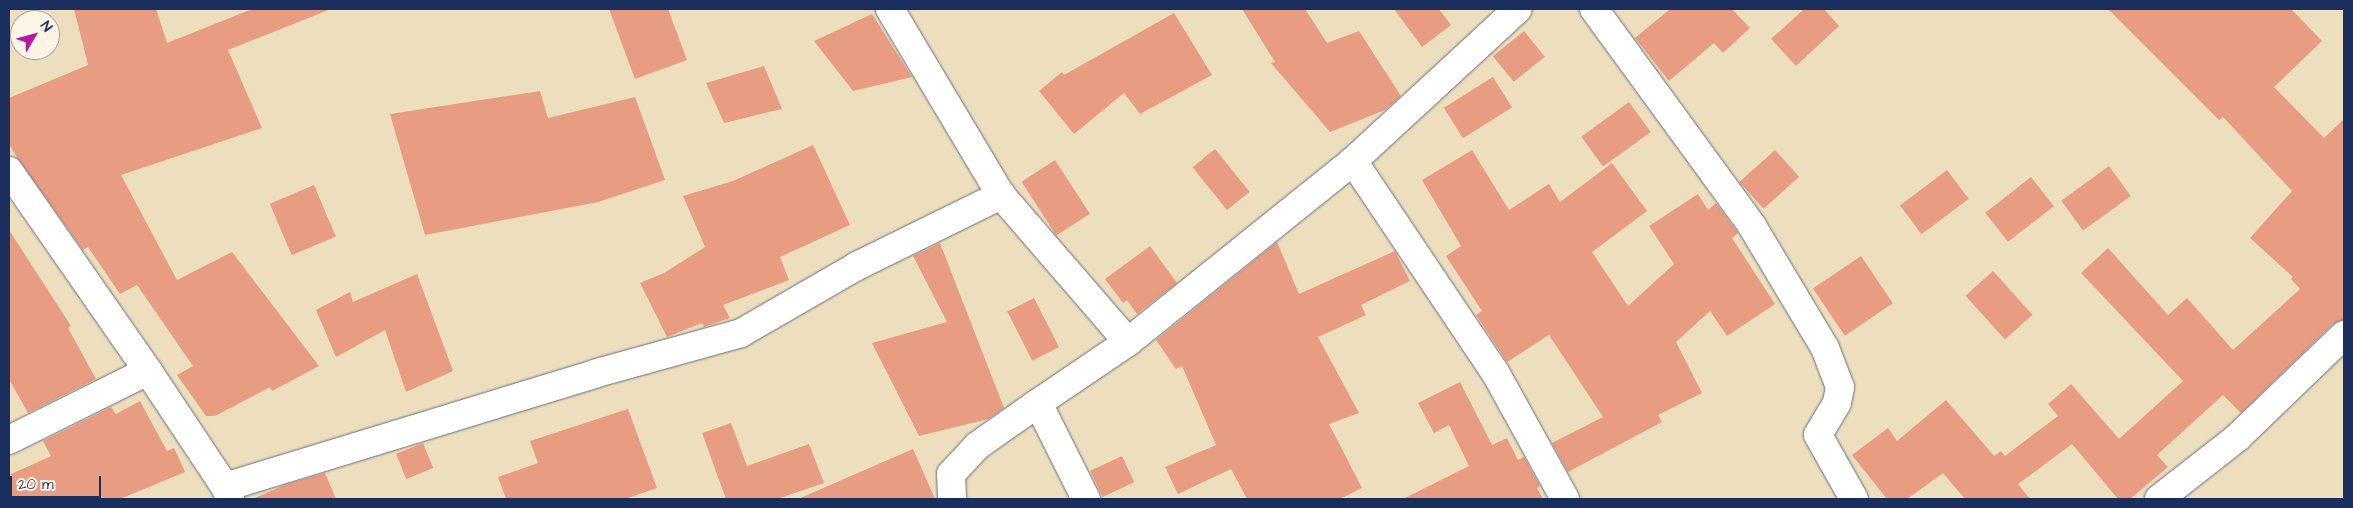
<!DOCTYPE html>
<html>
<head>
<meta charset="utf-8">
<style>
  body { margin:0 }
  #map { position:relative; width:2353px; height:508px; overflow:hidden; background:#eddfbd; font-family:"Architects Daughter",sans-serif }
  div>[style] { position:absolute }
  .building>* { inset:0; background:#e89d83; transform-origin:0 0 }
  .roads { filter:drop-shadow(0 0 1px #646d7f) drop-shadow(0 0 1px #646d7f) }
  .minor>* { height:28px; margin:-14px; padding:0 14px; transform-origin:14px; border-radius:14px; background:#fff }
  span { translate:-50% -50%; white-space:nowrap; text-align:center; line-height:1.15; -webkit-text-stroke:4.5px #fcf5e5; paint-order:stroke }
  .frame { position:absolute; inset:0; border:10px solid #1b2f5e; pointer-events:none }
  .north { position:absolute; left:10px; top:10px; width:50px; height:50px; box-sizing:border-box; background:#fcf5e5; border:1px solid #a2a6af; border-radius:50%; rotate:53deg; font-size:14px; font-weight:700; line-height:20px; text-align:center; color:#1b2f5e }
  .north::after { content:''; display:block; margin:auto; width:18px; height:22px; background:#b5179e; clip-path:polygon(50% 0,100% 100%,50% 72%,0 100%) }
  .scale { position:absolute; left:10px; top:476px; width:91px; height:22px; box-sizing:border-box; border:2px solid #1b2f5e; border-top:0; padding-left:6px; font-size:15px; line-height:18px; white-space:nowrap; color:#1b2f5e; -webkit-text-stroke:4px #fcf5e5; paint-order:stroke }
</style>
</head>
<body>
<div id="map">
  <div class="building">
    <div style="clip-path:polygon(74px 9px,156px 9px,167px 43px,252px 9px,331px 9px,228px 50px,262px 128px,121px 175px,177px 280px,232px 252px,319px 366px,272px 391px,270px 387px,215px 416px,206px 416px,177px 375px,193px 366px,137px 285px,120px 294px,88px 247px,83px 250px,18px 159px,9px 144px,9px 98px,88px 65px)"></div>
    <div style="clip-path:polygon(609px 9px,668px 9px,687px 60px,635px 79px)"></div>
    <div style="clip-path:polygon(1242px 9px,1305px 9px,1327px 43px,1359px 31px,1401px 96px,1385px 110px,1330px 132px,1271px 63px,1275px 62px)"></div>
    <div style="clip-path:polygon(1394px 9px,1439px 9px,1451px 25px,1422px 47px)"></div>
    <div style="clip-path:polygon(1670px 9px,1732px 9px,1750px 28px,1723px 53px,1714px 43px,1669px 81px,1635px 38px)"></div>
    <div style="clip-path:polygon(1804px 9px,1824px 9px,1839px 26px,1796px 66px,1771px 39px)"></div>
    <div style="clip-path:polygon(2108px 9px,2291px 9px,2322px 41px,2274px 87px,2324px 138px,2344px 119px,2344px 320px,2333px 324px,2241px 413px,2223px 395px,2157px 455px,2168px 467px,2130px 499px,2118px 499px,2072px 444px,2018px 484px,2030px 499px,1965px 499px,1943px 473px,1907px 499px,1887px 499px,1852px 455px,1888px 428px,1897px 441px,1946px 400px,1994px 456px,2001px 451px,2005px 456px,2058px 416px,2048px 404px,2071px 384px,2119px 439px,2183px 381px,2081px 273px,2108px 248px,2168px 315px,2187px 298px,2233px 350px,2300px 289px,2291px 279px,2293px 277px,2250px 238px,2292px 191px,2223px 117px,2219px 120px)"></div>
    <div style="clip-path:polygon(1174px 13px,1212px 75px,1140px 114px,1124px 93px,1074px 134px,1039px 91px,1062px 72px,1064px 75px)"></div>
    <div style="clip-path:polygon(872px 14px,912px 77px,853px 91px,814px 41px)"></div>
    <div style="left:1524px;top:31px;width:33px;height:40px;rotate:51deg"></div>
    <div style="clip-path:polygon(764px 66px,782px 109px,724px 123px,706px 83px)"></div>
    <div style="left:1493px;top:77px;width:36px;height:58px;rotate:58deg"></div>
    <div style="clip-path:polygon(540px 91px,548px 118px,635px 97px,665px 180px,598px 202px,425px 235px,390px 114px)"></div>
    <div style="left:1629px;top:102px;width:37px;height:59px;rotate:54deg"></div>
    <div style="clip-path:polygon(813px 145px,850px 225px,780px 257px,789px 280px,723px 305px,730px 318px,704px 327px,702px 323px,667px 337px,640px 283px,664px 273px,705px 247px,683px 196px,733px 181px)"></div>
    <div style="left:1215px;top:149px;width:55px;height:29px;rotate:51deg"></div>
    <div style="clip-path:polygon(1472px 150px,1509px 210px,1549px 184px,1560px 202px,1612px 163px,1647px 211px,1592px 252px,1628px 306px,1674px 264px,1649px 226px,1698px 194px,1708px 210px,1716px 203px,1738px 233px,1732px 238px,1775px 304px,1727px 336px,1710px 311px,1676px 342px,1702px 393px,1658px 415px,1662px 422px,1568px 472px,1552px 443px,1603px 417px,1549px 335px,1507px 362px,1476px 315px,1482px 311px,1446px 256px,1461px 246px,1422px 180px)"></div>
    <div style="left:1775px;top:150px;width:36px;height:48px;rotate:48deg"></div>
    <div style="left:1055px;top:160px;width:64px;height:40px;rotate:57deg"></div>
    <div style="left:2109px;top:166px;width:37px;height:59px;rotate:54deg"></div>
    <div style="left:1947px;top:170px;width:36px;height:59px;rotate:53deg"></div>
    <div style="left:2031px;top:177px;width:37px;height:58px;rotate:52deg"></div>
    <div style="left:314px;top:185px;width:56px;height:48px;rotate:67deg"></div>
    <div style="clip-path:polygon(9px 230px,71px 326px,68px 328px,96px 379px,28px 413px,9px 379px)"></div>
    <div style="clip-path:polygon(1277px 242px,1299px 294px,1395px 251px,1410px 281px,1361px 305px,1366px 315px,1318px 337px,1359px 413px,1329px 424px,1362px 488px,1340px 499px,1247px 499px,1231px 469px,1178px 494px,1165px 467px,1216px 445px,1182px 366px,1176px 369px,1156px 340px)"></div>
    <div style="clip-path:polygon(940px 243px,1004px 408px,988px 419px,919px 436px,872px 343px,947px 322px,913px 256px)"></div>
    <div style="clip-path:polygon(1150px 246px,1177px 283px,1137px 314px,1127px 300px,1123px 303px,1105px 279px)"></div>
    <div style="left:1861px;top:256px;width:57px;height:58px;rotate:56deg"></div>
    <div style="left:1993px;top:271px;width:59px;height:37px;rotate:48deg"></div>
    <div style="clip-path:polygon(417px 274px,453px 371px,406px 392px,385px 330px,336px 357px,316px 310px,350px 292px,353px 302px)"></div>
    <div style="left:1034px;top:298px;width:55px;height:30px;rotate:63deg"></div>
    <div style="clip-path:polygon(1460px 382px,1492px 445px,1507px 438px,1518px 460px,1524px 457px,1540px 486px,1537px 488px,1543px 499px,1403px 499px,1469px 466px,1449px 425px,1434px 433px,1418px 403px)"></div>
    <div style="clip-path:polygon(140px 401px,167px 451px,174px 448px,185px 472px,120px 499px,9px 499px,9px 475px,51px 456px,43px 441px,111px 407px,116px 414px)"></div>
    <div style="clip-path:polygon(628px 409px,657px 488px,625px 499px,506px 499px,498px 477px,538px 463px,530px 441px)"></div>
    <div style="clip-path:polygon(731px 423px,747px 466px,809px 444px,824px 483px,777px 499px,726px 499px,702px 433px)"></div>
    <div style="left:423px;top:443px;width:27px;height:29px;rotate:68deg"></div>
    <div style="clip-path:polygon(913px 449px,935px 499px,798px 499px)"></div>
    <div style="left:1122px;top:456px;width:29px;height:35px;rotate:65deg"></div>
    <div style="clip-path:polygon(325px 473px,336px 499px,252px 499px,287px 484px)"></div>
  </div>
  <div class="roads">
    <div class="minor">
      <div style="left:890px;top:9px;width:217px;rotate:59.2deg"></div>
      <div style="left:1001px;top:195px;width:194px;rotate:49.2deg"></div>
      <div style="left:1594px;top:9px;width:268px;rotate:53.9deg"></div>
      <div style="left:1752px;top:226px;width:142px;rotate:59.1deg"></div>
      <div style="left:1825px;top:348px;width:42px;rotate:69deg"></div>
      <div style="left:1840px;top:387px;width:16px;rotate:101deg"></div>
      <div style="left:1837px;top:403px;width:37px;rotate:121deg"></div>
      <div style="left:1818px;top:435px;width:73px;rotate:60.6deg"></div>
      <div style="left:1353px;top:161px;width:254px;rotate:56.1deg"></div>
      <div style="left:1495px;top:372px;width:145px;rotate:61.1deg"></div>
      <div style="left:9px;top:171px;width:244px;rotate:55.2deg"></div>
      <div style="left:148px;top:371px;width:139px;rotate:56.4deg"></div>
      <div style="left:225px;top:487px;width:13px;rotate:67deg"></div>
      <div style="left:9px;top:440px;width:155px;rotate:-26.4deg"></div>
      <div style="left:225px;top:487px;width:389px;rotate:-17deg"></div>
      <div style="left:597px;top:373px;width:149px;rotate:-15.5deg"></div>
      <div style="left:741px;top:333px;width:134px;rotate:-30deg"></div>
      <div style="left:857px;top:266px;width:161px;rotate:-26.2deg"></div>
      <div style="left:952px;top:499px;width:25px;rotate:-92deg"></div>
      <div style="left:951px;top:474px;width:38px;rotate:-47deg"></div>
      <div style="left:977px;top:446px;width:75px;rotate:-35.2deg"></div>
      <div style="left:1086px;top:499px;width:107px;rotate:-116.6deg"></div>
      <div style="left:1038px;top:403px;width:109px;rotate:-34.1deg"></div>
      <div style="left:1128px;top:342px;width:289px;rotate:-38.8deg"></div>
      <div style="left:1353px;top:161px;width:224px;rotate:-42.7deg"></div>
      <div style="left:2159px;top:499px;width:100px;rotate:-38.1deg"></div>
      <div style="left:2238px;top:437px;width:147px;rotate:-43.9deg"></div>
    </div>
  </div>
  <div class="frame"></div>
  <div class="north">N</div>
  <div class="scale">20 m</div>
</div>
</body>
</html>
